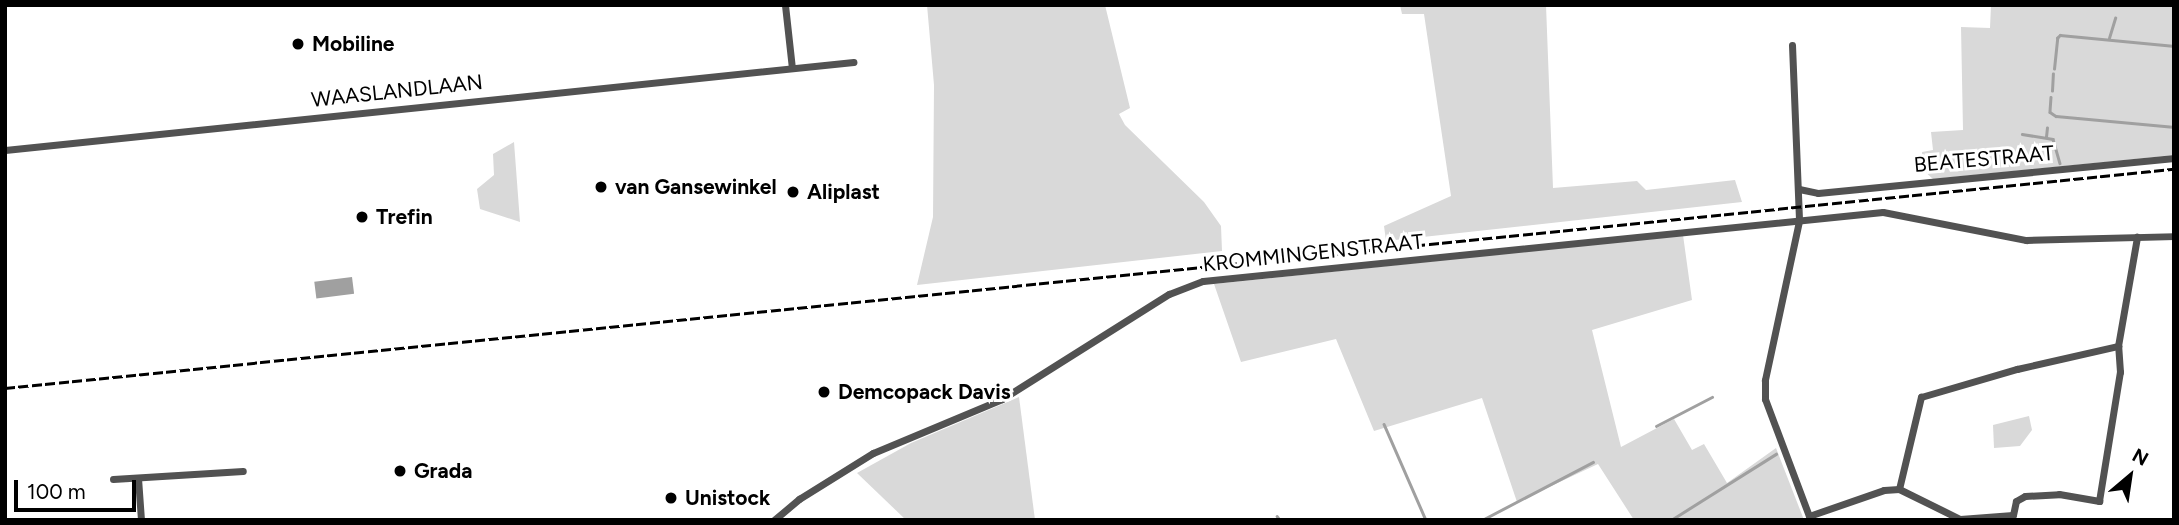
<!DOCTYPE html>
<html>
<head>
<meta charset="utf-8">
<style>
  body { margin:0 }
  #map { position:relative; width:2179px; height:525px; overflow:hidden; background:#fff; font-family:Figtree,sans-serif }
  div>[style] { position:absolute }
  .green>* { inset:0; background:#d9d9d9 }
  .water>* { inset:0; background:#a0a0a0; transform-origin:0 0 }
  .stream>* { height:2.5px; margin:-1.25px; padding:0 1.25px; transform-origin:1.25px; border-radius:1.25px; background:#a0a0a0 }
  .street>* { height:7px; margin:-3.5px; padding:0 3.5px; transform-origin:3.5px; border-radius:3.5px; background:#525252 }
  .rail>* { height:2.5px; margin-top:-1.25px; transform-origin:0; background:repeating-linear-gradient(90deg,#000 0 10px,transparent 0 13.5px) }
  .dots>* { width:19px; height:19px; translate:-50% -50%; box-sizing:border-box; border:4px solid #fff; border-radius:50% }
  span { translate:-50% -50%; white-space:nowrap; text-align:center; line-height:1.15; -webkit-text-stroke:6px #fff; paint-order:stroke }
  .poi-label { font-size:21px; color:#000; font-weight:700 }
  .left { translate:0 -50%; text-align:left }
  .street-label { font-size:21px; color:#000 }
  .frame { position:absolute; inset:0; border:7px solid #000; pointer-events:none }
  .north { position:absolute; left:2095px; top:441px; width:70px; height:70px; -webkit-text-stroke:5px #fff; paint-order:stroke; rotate:29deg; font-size:19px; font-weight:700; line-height:28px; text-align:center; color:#000 }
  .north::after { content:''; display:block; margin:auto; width:24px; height:32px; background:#000; clip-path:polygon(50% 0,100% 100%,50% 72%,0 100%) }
  .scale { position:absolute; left:14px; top:480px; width:122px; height:32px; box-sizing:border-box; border:4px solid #000; border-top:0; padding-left:9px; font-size:21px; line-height:24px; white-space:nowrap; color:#000; -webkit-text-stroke:5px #fff; paint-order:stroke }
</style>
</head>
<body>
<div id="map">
  <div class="green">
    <div style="clip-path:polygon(927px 5px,1105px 5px,1130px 108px,1119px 114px,1125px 125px,1204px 202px,1221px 226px,1222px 251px,917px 285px,933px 217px,934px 85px)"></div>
    <div style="clip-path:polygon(1400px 5px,1546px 5px,1553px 188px,1637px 181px,1646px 190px,1735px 180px,1742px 202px,1386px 241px,1384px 226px,1451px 196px,1424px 14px,1402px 14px)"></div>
    <div style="clip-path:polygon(1991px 5px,2174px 5px,2174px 155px,1933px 179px,1923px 170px,1922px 152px,1933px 150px,1931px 132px,1963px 130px,1961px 27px,1990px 28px)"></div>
    <div style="clip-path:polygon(514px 142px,520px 222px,480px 209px,477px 189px,494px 175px,493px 154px)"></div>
    <div style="clip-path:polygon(1683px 235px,1692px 300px,1592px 330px,1621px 447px,1674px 419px,1692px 450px,1704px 444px,1727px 483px,1776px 448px,1804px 520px,1634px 520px,1598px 464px,1517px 502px,1482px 398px,1374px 431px,1336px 339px,1241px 362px,1214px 284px)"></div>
    <div style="clip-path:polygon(1019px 397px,1035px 520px,906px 520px,857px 473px,911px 443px)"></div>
    <div style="clip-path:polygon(2029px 416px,2032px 430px,2020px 446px,1994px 448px,1993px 425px)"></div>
  </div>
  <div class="water">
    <div style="left:352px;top:277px;width:17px;height:38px;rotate:83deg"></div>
  </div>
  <div class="stream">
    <div style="left:2109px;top:38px;width:21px;rotate:-73deg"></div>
    <div style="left:2054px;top:69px;width:31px;rotate:-84deg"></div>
    <div style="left:2057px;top:38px;width:4px;rotate:-45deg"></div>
    <div style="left:2060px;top:35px;width:115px;rotate:5.5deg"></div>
    <div style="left:2052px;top:91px;width:17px;rotate:-87deg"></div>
    <div style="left:2051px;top:97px;width:15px;rotate:94deg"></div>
    <div style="left:2050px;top:112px;width:7px;rotate:34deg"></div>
    <div style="left:2056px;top:116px;width:119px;rotate:5.3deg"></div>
    <div style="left:2022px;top:134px;width:31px;rotate:9deg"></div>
    <div style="left:2053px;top:139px;width:25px;rotate:74deg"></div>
    <div style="left:2046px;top:137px;width:9px;rotate:-84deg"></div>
    <div style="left:1384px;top:424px;width:105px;rotate:66.4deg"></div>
    <div style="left:1656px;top:426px;width:63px;rotate:-27.4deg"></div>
    <div style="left:1277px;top:516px;width:5px;rotate:53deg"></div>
    <div style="left:1482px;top:520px;width:125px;rotate:-27.6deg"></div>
    <div style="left:1671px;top:520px;width:124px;rotate:-32.2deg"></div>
  </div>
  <div class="street">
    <div style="left:785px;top:5px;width:63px;rotate:83.7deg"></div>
    <div style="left:1792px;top:45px;width:176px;rotate:87.7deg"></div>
    <div style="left:1799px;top:221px;width:163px;rotate:102.1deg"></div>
    <div style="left:1765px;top:380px;width:19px;rotate:90deg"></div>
    <div style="left:1765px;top:399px;width:128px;rotate:69.4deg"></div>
    <div style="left:5px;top:150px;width:853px;rotate:-5.92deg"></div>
    <div style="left:1799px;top:189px;width:19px;rotate:12deg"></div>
    <div style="left:1818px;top:193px;width:358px;rotate:-5.6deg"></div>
    <div style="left:138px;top:478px;width:42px;rotate:85.9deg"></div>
    <div style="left:113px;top:479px;width:130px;rotate:-3.5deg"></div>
    <div style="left:1899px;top:489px;width:95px;rotate:-76.6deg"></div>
    <div style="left:1921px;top:397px;width:100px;rotate:-16.3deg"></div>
    <div style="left:2017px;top:369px;width:104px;rotate:-12.8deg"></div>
    <div style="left:1809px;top:516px;width:79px;rotate:-19.1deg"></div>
    <div style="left:1884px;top:490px;width:15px;rotate:-4deg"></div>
    <div style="left:1899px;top:489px;width:68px;rotate:26.2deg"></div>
    <div style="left:1960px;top:519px;width:53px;rotate:-4.3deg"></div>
    <div style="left:2013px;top:515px;width:14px;rotate:-78deg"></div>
    <div style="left:2016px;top:501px;width:10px;rotate:-29deg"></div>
    <div style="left:2025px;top:496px;width:34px;rotate:-3deg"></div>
    <div style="left:2059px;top:494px;width:41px;rotate:9.9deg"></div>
    <div style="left:2099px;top:501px;width:131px;rotate:-80.8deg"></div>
    <div style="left:2120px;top:372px;width:26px;rotate:-94deg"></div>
    <div style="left:2118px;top:346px;width:111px;rotate:-80.1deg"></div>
    <div style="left:774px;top:520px;width:33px;rotate:-40deg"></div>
    <div style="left:799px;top:499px;width:87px;rotate:-31.9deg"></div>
    <div style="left:873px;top:453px;width:140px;rotate:-22.7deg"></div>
    <div style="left:1002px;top:399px;width:197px;rotate:-32.2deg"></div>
    <div style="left:1169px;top:294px;width:36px;rotate:-21deg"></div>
    <div style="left:1203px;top:281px;width:683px;rotate:-5.79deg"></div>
    <div style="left:1883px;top:212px;width:146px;rotate:11.1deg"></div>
    <div style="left:2026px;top:240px;width:148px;rotate:-1.5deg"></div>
  </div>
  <div class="rail">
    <div style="left:5px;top:388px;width:2180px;rotate:-5.77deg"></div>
  </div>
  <div class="dots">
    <div style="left:298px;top:44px;background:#000"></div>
    <div style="left:601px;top:187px;background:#000"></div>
    <div style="left:793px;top:192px;background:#000"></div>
    <div style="left:362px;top:217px;background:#000"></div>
    <div style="left:824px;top:392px;background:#000"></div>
    <div style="left:400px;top:471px;background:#000"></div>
    <div style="left:671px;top:498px;background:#000"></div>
  </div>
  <div class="poi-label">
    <span class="left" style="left:312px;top:44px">Mobiline</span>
    <span class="left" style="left:615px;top:187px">van Gansewinkel</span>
    <span class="left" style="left:807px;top:192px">Aliplast</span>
    <span class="left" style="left:376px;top:217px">Trefin</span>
    <span class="left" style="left:838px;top:392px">Demcopack Davis</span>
    <span class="left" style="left:414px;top:471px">Grada</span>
    <span class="left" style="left:685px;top:498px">Unistock</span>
  </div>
  <div class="street-label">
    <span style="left:397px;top:91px;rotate:-6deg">WAASLANDLAAN</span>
    <span style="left:1984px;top:159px;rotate:-5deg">BEATESTRAAT</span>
    <span style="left:1313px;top:253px;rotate:-6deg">KROMMINGENSTRAAT</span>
  </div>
  <div class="frame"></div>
  <div class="north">N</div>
  <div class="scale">100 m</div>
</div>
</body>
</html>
